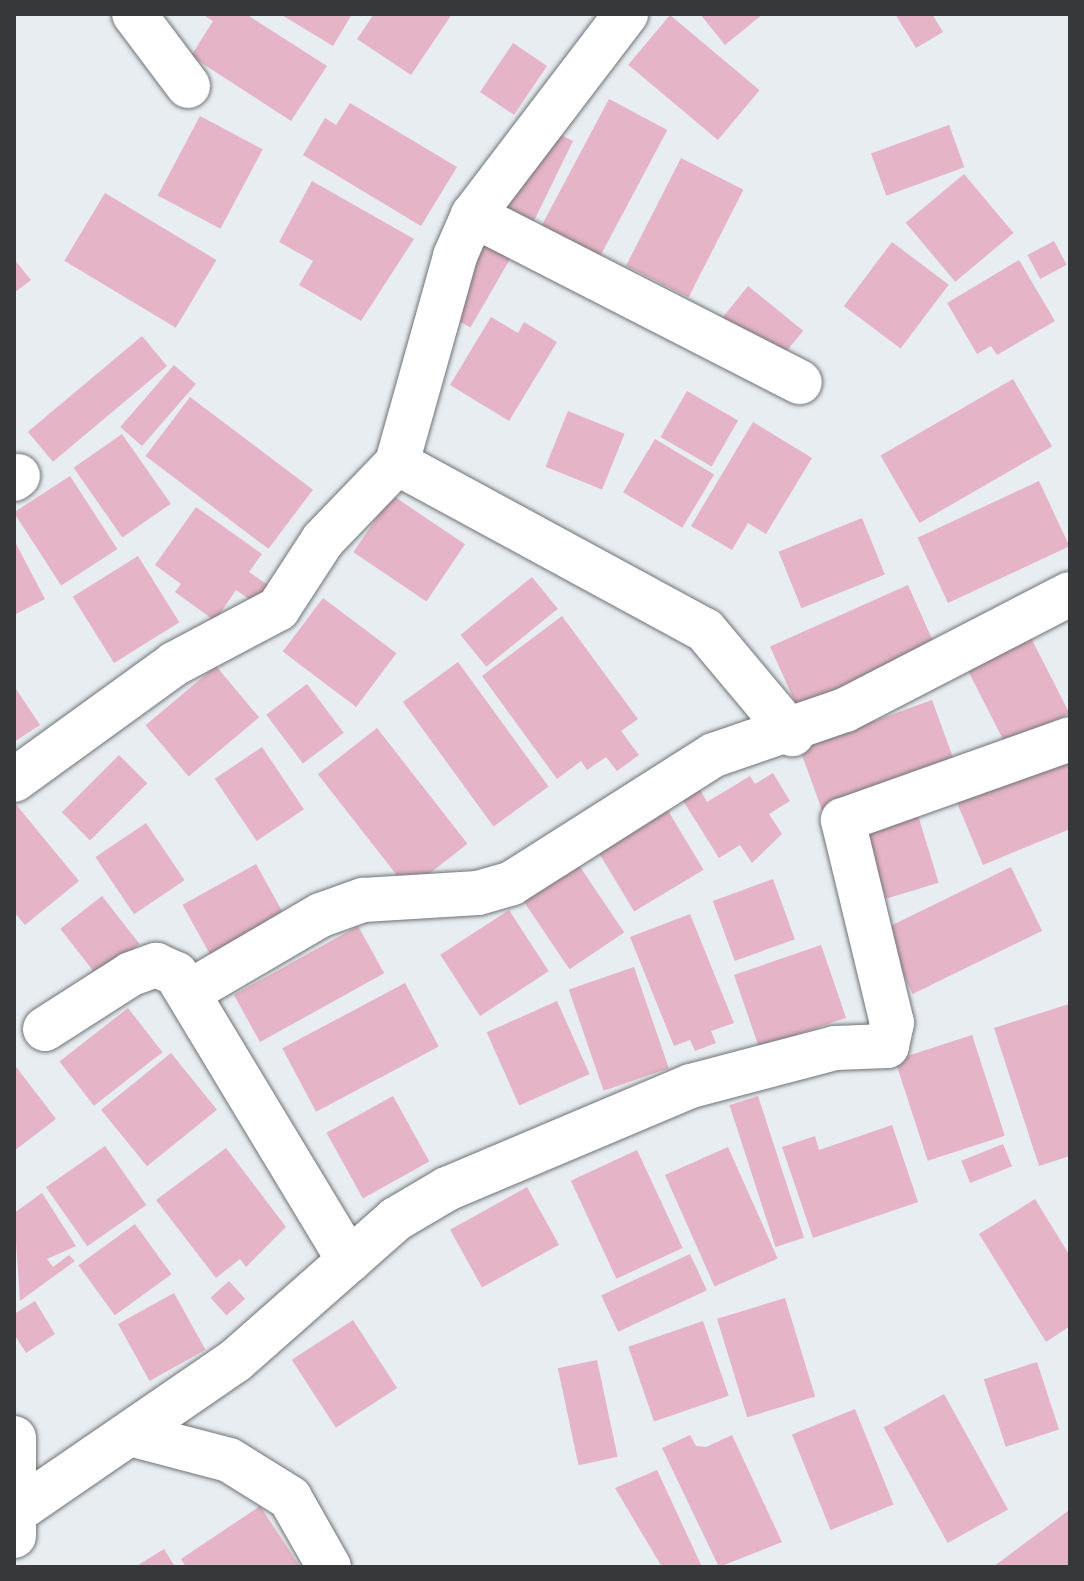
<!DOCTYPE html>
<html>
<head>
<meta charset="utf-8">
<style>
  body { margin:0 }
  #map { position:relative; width:1084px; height:1581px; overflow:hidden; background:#e8edf1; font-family:Inter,sans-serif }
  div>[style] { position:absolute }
  .building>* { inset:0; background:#e5b4c6; transform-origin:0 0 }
  .roads { filter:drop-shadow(0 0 2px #6e7276) drop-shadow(0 0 2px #6e7276) }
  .minor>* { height:44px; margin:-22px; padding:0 22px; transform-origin:22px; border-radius:22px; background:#fff }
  span { translate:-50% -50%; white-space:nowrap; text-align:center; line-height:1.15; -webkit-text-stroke:8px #e8edf1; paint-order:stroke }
  .frame { position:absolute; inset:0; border:16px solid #36383a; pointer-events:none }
</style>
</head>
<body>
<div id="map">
  <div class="building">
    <div style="clip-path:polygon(202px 14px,246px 14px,327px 66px,291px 121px,191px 56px,213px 21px)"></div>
    <div style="clip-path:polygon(280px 14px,352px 14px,333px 46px)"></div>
    <div style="clip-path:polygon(374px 14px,452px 14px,411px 75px,357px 39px)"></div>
    <div style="clip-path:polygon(700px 14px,763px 14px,725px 45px)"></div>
    <div style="clip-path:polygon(895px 14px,932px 14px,943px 32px,916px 48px)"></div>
    <div style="left:670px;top:15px;width:117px;height:65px;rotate:40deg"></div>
    <div style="left:513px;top:43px;width:41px;height:59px;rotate:34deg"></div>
    <div style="left:609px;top:99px;width:66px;height:153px;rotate:28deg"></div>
    <div style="clip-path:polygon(350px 103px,457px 167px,421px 226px,303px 155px,325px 118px,336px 125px)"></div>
    <div style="left:200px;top:116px;width:71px;height:90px;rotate:28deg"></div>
    <div style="left:949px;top:125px;width:45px;height:83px;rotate:70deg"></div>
    <div style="clip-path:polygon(551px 130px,573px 141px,531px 227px,503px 213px)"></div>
    <div style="left:681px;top:158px;width:70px;height:121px;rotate:27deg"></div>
    <div style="left:964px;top:174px;width:77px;height:76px;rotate:50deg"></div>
    <div style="clip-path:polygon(312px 181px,414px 239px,361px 321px,299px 285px,313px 261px,279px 242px)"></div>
    <div style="left:105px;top:193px;width:130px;height:79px;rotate:31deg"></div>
    <div style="left:484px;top:236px;width:34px;height:86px;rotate:30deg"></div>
    <div style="left:1054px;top:241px;width:27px;height:30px;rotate:62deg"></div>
    <div style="left:892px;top:242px;width:71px;height:80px;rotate:37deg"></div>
    <div style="clip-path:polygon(14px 259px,31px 280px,14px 293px)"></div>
    <div style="clip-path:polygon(1019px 260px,1055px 321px,997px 355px,991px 346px,977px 354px,947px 303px)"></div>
    <div style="left:748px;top:286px;width:71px;height:42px;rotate:39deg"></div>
    <div style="clip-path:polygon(491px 317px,518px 333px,524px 322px,557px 342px,509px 421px,450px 385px)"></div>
    <div style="left:142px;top:336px;width:39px;height:149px;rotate:50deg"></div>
    <div style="left:174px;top:365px;width:29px;height:82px;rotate:41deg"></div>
    <div style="left:1013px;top:379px;width:78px;height:153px;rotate:60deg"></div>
    <div style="left:687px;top:391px;width:59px;height:53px;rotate:30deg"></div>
    <div style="left:190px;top:397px;width:154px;height:74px;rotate:37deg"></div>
    <div style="left:568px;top:411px;width:61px;height:60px;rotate:22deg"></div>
    <div style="clip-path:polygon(753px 422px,812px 458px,766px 534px,748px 523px,732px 550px,691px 526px)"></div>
    <div style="left:122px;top:434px;width:85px;height:59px;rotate:55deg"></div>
    <div style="left:655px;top:439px;width:69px;height:62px;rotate:31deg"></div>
    <div style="left:70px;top:476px;width:87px;height:67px;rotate:57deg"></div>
    <div style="left:1039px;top:481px;width:72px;height:134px;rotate:65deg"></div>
    <div style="left:392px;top:495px;width:88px;height:69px;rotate:34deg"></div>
    <div style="clip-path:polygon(196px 507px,262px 554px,249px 572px,268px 585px,255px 603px,236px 590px,215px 621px,175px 592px,181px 584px,155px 565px)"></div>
    <div style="left:862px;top:518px;width:61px;height:90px;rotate:68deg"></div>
    <div style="clip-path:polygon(14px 540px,45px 599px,14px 615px)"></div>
    <div style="left:138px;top:556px;width:78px;height:77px;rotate:58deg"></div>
    <div style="left:532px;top:577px;width:41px;height:92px;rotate:51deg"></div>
    <div style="left:908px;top:585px;width:73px;height:151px;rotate:66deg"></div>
    <div style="left:323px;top:598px;width:92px;height:67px;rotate:37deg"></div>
    <div style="clip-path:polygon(562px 616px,638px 719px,621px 731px,639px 755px,617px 771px,606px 757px,587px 770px,581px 761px,557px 779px,482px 676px)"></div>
    <div style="left:1029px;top:634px;width:89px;height:71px;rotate:63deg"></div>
    <div style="left:458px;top:662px;width:154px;height:68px;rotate:54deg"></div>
    <div style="left:216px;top:666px;width:67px;height:92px;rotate:50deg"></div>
    <div style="left:307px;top:684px;width:61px;height:51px;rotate:53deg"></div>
    <div style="clip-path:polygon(14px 686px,40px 725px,14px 742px)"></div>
    <div style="left:932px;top:700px;width:72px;height:141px;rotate:70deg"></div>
    <div style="left:377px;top:728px;width:147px;height:75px;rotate:52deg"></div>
    <div style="left:262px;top:747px;width:75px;height:57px;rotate:56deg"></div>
    <div style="clip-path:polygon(1070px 751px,1070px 829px,983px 865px,955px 798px)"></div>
    <div style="left:119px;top:755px;width:40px;height:81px;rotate:45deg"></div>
    <div style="clip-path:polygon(773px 773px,790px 801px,769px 814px,782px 834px,752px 863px,740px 845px,719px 858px,675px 788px,693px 777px,707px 802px,750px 776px,755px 784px)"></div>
    <div style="clip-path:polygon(14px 802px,79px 881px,25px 925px,14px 912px)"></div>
    <div style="left:667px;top:809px;width:71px;height:81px;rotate:59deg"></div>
    <div style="left:917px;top:812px;width:74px;height:55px;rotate:73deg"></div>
    <div style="left:146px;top:823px;width:69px;height:61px;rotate:56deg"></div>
    <div style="left:570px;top:852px;width:97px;height:66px;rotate:56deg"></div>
    <div style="left:256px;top:864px;width:60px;height:84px;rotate:61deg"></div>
    <div style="left:1011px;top:867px;width:71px;height:144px;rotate:64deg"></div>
    <div style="left:773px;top:879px;width:64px;height:64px;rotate:70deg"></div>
    <div style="left:102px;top:896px;width:61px;height:53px;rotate:52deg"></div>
    <div style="left:509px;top:910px;width:73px;height:82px;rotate:57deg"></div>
    <div style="clip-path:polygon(690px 914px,734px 1023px,711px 1031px,716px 1043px,695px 1051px,690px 1040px,674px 1046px,630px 937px)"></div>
    <div style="left:358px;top:926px;width:54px;height:142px;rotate:61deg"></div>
    <div style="left:821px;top:945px;width:77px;height:92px;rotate:71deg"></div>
    <div style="left:634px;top:967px;width:107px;height:69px;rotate:71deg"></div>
    <div style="left:405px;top:983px;width:72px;height:139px;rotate:62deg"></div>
    <div style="left:557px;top:1001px;width:80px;height:77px;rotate:66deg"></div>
    <div style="clip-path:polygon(1069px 1004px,1070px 1156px,1039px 1166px,994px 1028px)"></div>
    <div style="left:128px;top:1008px;width:56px;height:87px;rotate:52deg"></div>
    <div style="left:972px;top:1035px;width:106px;height:81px;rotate:72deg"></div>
    <div style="left:171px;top:1053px;width:73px;height:90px;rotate:51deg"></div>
    <div style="clip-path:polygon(14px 1064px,56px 1119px,14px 1151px)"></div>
    <div style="left:393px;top:1096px;width:75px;height:76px;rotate:61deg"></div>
    <div style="left:758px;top:1096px;width:149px;height:30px;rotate:72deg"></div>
    <div style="clip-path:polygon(892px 1125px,918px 1202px,813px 1238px,782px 1147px,815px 1136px,819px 1150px)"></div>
    <div style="left:1003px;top:1144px;width:24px;height:45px;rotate:68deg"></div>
    <div style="left:105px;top:1146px;width:72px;height:72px;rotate:55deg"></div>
    <div style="left:728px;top:1147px;width:122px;height:69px;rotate:66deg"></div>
    <div style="clip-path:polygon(226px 1148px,286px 1227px,246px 1267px,240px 1259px,216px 1278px,156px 1200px)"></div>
    <div style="left:637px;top:1150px;width:108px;height:73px;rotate:65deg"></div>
    <div style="left:527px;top:1187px;width:66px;height:88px;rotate:61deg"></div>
    <div style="clip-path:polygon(42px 1193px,76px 1246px,47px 1259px,53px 1267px,69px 1255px,75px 1261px,20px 1301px,14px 1213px)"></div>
    <div style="clip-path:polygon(1035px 1199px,1070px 1256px,1070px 1326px,1046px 1342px,979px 1234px)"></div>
    <div style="left:135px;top:1224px;width:62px;height:70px;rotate:54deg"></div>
    <div style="left:690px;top:1254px;width:40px;height:98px;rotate:65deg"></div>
    <div style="left:229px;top:1281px;width:24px;height:25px;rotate:48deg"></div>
    <div style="left:174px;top:1293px;width:65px;height:64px;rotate:61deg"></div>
    <div style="left:785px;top:1298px;width:103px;height:71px;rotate:73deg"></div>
    <div style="clip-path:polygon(35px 1301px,55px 1334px,26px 1353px,14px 1334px,14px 1314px)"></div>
    <div style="left:353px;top:1320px;width:81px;height:73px;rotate:57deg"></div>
    <div style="left:703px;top:1321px;width:79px;height:79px;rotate:71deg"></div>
    <div style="left:597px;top:1360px;width:99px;height:40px;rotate:78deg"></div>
    <div style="left:1037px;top:1362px;width:71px;height:56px;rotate:72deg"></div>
    <div style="left:944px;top:1394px;width:132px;height:69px;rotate:61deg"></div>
    <div style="left:855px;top:1409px;width:103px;height:68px;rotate:68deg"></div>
    <div style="clip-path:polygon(690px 1435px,696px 1446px,706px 1447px,732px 1435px,782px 1542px,719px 1567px,662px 1448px)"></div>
    <div style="clip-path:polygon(657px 1470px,702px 1567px,662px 1567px,615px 1488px)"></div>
    <div style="clip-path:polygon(260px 1506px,299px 1565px,186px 1567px,181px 1559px)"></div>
    <div style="clip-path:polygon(1068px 1511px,1070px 1567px,993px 1567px)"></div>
    <div style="clip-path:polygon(164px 1549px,175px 1567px,135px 1567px)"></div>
  </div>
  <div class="roads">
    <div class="minor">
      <div style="left:134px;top:14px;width:90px;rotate:53.1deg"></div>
      <div style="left:473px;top:215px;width:367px;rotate:27.1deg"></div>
      <div style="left:397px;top:463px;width:350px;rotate:28.5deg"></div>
      <div style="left:705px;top:630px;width:136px;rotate:50.1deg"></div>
      <div style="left:14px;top:479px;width:5px;rotate:-37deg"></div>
      <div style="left:14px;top:780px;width:198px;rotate:-35.9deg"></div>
      <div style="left:174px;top:664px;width:118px;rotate:-27.9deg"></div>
      <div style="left:278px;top:609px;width:82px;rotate:-56.9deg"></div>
      <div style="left:323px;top:540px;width:107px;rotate:-46.1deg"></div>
      <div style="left:397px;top:463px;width:215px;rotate:-74.3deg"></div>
      <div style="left:455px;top:256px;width:45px;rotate:-66.3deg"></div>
      <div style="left:473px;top:215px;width:253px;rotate:-52.7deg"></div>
      <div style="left:189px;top:992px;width:153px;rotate:-30.3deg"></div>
      <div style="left:321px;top:915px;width:45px;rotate:-19.7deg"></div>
      <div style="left:363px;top:900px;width:115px;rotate:-3.5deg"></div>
      <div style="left:478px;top:893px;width:35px;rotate:-16deg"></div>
      <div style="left:512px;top:883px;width:239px;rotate:-32.4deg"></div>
      <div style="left:714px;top:755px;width:139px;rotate:-19deg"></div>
      <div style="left:845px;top:710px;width:253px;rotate:-27.3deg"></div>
      <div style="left:45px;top:1029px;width:102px;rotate:-32.6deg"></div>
      <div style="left:131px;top:974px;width:27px;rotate:-20deg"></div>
      <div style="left:156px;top:965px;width:22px;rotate:24deg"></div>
      <div style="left:176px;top:974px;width:335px;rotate:58.9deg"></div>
      <div style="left:130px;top:1434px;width:102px;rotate:14.7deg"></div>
      <div style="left:229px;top:1460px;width:72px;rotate:31.9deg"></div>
      <div style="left:290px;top:1498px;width:79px;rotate:60.5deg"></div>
      <div style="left:14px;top:1438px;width:98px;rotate:90deg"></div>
      <div style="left:15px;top:1512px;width:267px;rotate:-34.5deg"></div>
      <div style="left:235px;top:1361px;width:215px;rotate:-41.4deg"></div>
      <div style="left:396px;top:1219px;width:59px;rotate:-30.5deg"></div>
      <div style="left:447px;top:1189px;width:265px;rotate:-22.9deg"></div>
      <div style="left:691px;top:1086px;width:149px;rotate:-14.8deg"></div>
      <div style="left:835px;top:1048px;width:52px;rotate:-2.2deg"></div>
      <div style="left:887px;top:1046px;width:24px;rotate:-78deg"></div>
      <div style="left:892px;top:1023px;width:209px;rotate:-103.6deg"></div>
      <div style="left:843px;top:820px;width:241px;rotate:-19.6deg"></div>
    </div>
  </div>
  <div class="frame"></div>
</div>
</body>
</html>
